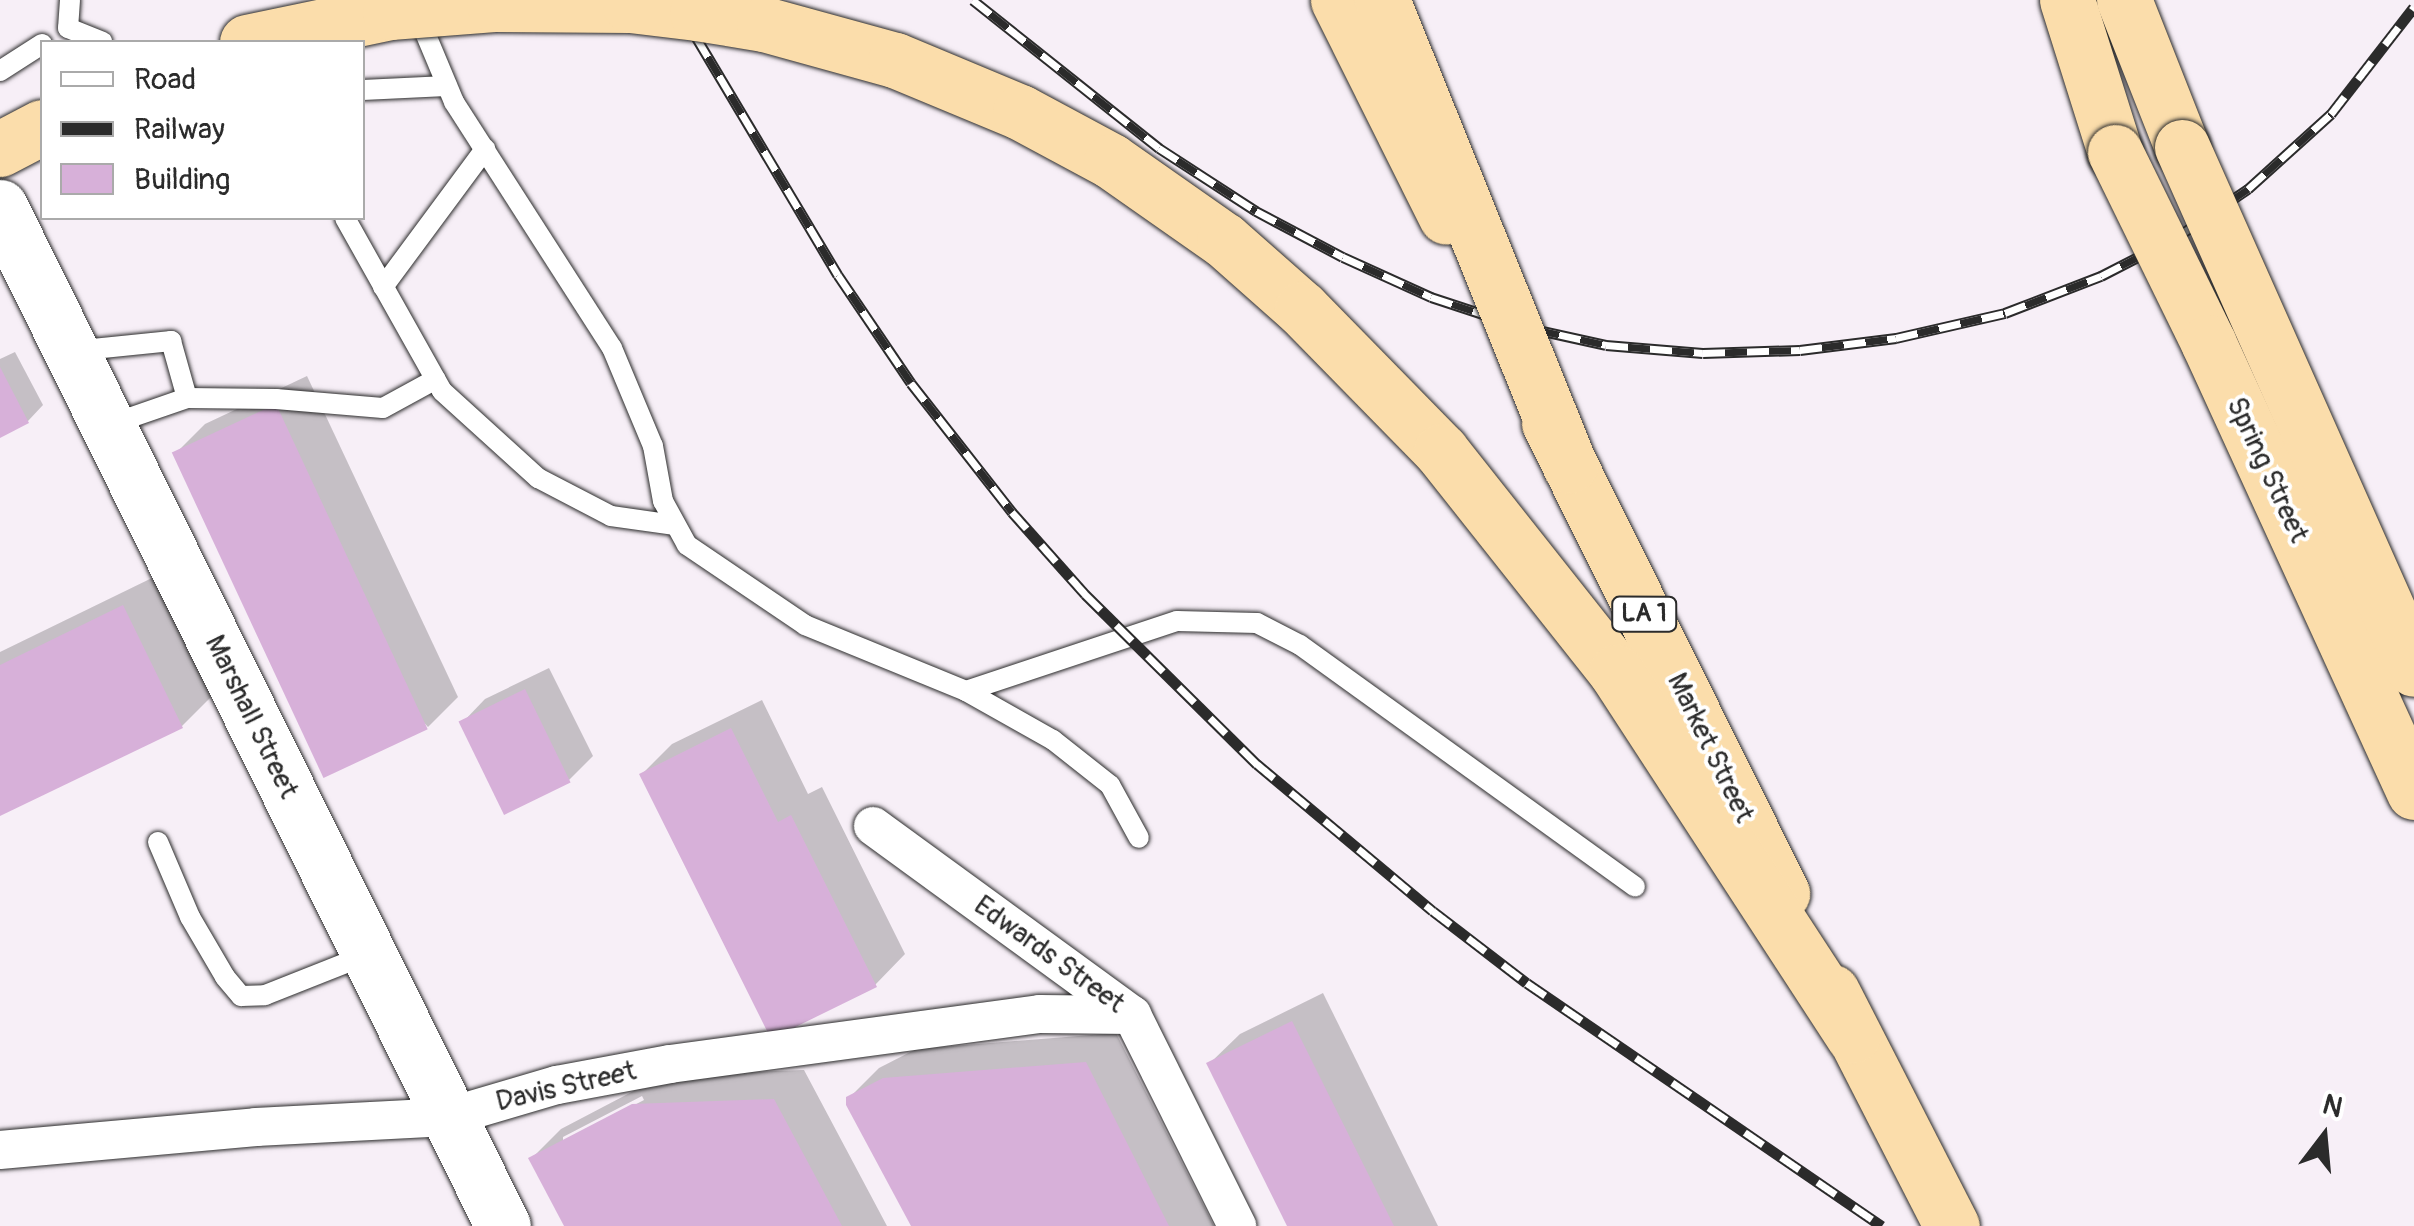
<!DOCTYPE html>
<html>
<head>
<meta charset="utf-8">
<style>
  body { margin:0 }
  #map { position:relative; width:2414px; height:1226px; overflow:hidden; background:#f7eff7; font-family:Pangolin,sans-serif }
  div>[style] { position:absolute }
  .shadow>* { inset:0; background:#0003 }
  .building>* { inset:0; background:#d7b0d9; transform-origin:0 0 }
  .roads { filter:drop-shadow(0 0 2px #2b2b2b) drop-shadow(0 0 2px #2b2b2b) }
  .lane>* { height:20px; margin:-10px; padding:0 10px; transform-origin:10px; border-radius:10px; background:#fff }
  .street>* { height:38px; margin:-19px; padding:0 19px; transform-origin:19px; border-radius:19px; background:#fff }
  .secondary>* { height:55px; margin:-27.5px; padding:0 27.5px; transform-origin:27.5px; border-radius:27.5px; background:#fff }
  .highway>* { height:55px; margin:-27.5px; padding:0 27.5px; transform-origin:27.5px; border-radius:27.5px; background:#fbddab }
  .rail>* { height:11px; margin-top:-5.5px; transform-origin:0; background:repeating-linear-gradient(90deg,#fff 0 22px,#2b2b2b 0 44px); box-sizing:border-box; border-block:2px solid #2b2b2b }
  .bridges { filter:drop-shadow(0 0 2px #2b2b2b) drop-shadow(0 0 2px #2b2b2b) }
  .primary-bridge>* { height:55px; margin:-27.5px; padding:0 27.5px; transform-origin:27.5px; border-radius:27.5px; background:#fbddab }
  .highway-bridge>* { height:55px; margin:-27.5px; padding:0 27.5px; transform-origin:27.5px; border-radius:27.5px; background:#fbddab }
  span { translate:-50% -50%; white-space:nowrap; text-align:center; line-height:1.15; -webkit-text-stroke:8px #fff; paint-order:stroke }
  .shield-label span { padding:2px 8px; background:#fff; border:2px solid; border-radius:8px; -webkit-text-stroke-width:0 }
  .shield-label { font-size:25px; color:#2b2b2b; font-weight:700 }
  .street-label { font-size:28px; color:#2b2b2b }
  .legend { position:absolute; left:40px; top:40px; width:325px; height:180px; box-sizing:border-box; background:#fff; border:2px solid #aaa; margin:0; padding:12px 18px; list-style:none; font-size:30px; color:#2b2b2b }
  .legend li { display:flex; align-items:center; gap:20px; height:50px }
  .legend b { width:50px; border:2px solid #aaa }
  .north { position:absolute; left:2274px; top:1086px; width:100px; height:100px; -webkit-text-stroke:8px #fff; paint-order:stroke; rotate:16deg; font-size:28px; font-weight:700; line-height:40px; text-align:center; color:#2b2b2b }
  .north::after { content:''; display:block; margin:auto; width:35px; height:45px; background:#2b2b2b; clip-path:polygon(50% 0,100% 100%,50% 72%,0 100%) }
</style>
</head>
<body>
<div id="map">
  <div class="shadow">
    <div style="clip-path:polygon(15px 352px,43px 405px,28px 421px,0 436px,0 359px)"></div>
    <div style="clip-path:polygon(307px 376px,458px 697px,428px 727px,175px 454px,205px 424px)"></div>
    <div style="clip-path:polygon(154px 577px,212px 696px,182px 726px,0 814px,0 652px)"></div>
    <div style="clip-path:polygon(549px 668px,593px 756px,569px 780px,462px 723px,485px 699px)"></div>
    <div style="clip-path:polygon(762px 700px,808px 794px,822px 787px,905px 954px,875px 985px,642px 774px,672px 744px)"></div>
    <div style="clip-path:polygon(1323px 993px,1438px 1226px,1290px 1226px,1209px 1064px,1240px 1034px)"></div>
    <div style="clip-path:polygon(1116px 1033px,1214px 1226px,915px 1226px,849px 1098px,879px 1068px,916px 1049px)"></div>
    <div style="clip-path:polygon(evenodd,804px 1070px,887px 1226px,567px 1226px,531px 1159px,561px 1129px,664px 1075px,804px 1070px,642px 1096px,644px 1100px,563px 1142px,563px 1137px,642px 1096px)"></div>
  </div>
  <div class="building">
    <div style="clip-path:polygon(0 367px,29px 423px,0 438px)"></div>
    <div style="left:276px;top:404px;width:359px;height:115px;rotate:65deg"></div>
    <div style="clip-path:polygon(123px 605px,183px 728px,0 816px,0 665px)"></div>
    <div style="left:525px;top:689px;width:104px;height:74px;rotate:64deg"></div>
    <div style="clip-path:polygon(731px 728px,778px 822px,791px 815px,877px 987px,771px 1039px,639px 774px)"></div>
    <div style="clip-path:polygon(1292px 1021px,1394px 1226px,1287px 1226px,1206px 1063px)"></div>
    <div style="clip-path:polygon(1086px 1062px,1169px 1226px,911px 1226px,846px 1105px,846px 1097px,883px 1078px)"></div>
    <div style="clip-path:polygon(774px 1099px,842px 1226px,564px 1226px,528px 1158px,632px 1104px)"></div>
  </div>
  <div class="roads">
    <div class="lane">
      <div style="left:70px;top:0;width:28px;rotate:94deg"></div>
      <div style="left:68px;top:28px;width:37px;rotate:22deg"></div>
      <div style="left:416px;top:11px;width:99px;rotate:67.3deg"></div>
      <div style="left:454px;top:102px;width:292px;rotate:57.3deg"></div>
      <div style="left:612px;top:348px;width:106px;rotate:67.3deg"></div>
      <div style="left:653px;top:446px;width:56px;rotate:79.7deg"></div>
      <div style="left:663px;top:501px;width:50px;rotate:61.4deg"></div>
      <div style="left:687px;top:545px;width:143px;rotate:34.1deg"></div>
      <div style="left:805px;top:625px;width:174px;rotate:22.3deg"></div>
      <div style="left:966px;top:691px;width:100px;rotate:29.4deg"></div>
      <div style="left:1053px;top:740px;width:73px;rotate:38.3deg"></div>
      <div style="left:1110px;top:785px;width:60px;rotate:61.3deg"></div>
      <div style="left:0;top:71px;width:50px;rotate:-32.7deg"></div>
      <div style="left:362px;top:90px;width:85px;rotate:-2.7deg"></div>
      <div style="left:345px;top:218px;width:198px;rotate:60.7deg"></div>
      <div style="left:442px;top:391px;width:130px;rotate:42.2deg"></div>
      <div style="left:538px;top:478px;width:82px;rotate:27.5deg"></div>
      <div style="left:611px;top:516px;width:65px;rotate:8deg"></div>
      <div style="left:383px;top:287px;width:172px;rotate:-53.5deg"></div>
      <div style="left:73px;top:351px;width:99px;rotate:-5.8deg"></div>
      <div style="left:171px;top:341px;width:59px;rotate:74.3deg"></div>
      <div style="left:187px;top:398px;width:83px;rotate:160.9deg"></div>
      <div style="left:187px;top:398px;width:89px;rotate:0.6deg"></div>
      <div style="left:276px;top:399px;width:107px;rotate:4.8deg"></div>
      <div style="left:383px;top:408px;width:60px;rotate:-28.7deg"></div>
      <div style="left:966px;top:691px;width:222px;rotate:-18.4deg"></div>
      <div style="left:1177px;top:621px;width:80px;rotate:1.4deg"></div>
      <div style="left:1257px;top:623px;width:48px;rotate:27.1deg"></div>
      <div style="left:1300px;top:645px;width:413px;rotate:35.8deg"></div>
      <div style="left:158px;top:842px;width:82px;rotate:66.9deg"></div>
      <div style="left:190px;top:917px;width:69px;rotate:59.7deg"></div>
      <div style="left:225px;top:977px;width:25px;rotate:50deg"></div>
      <div style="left:241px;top:996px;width:24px;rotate:-2deg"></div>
      <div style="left:265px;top:995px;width:109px;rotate:-21.6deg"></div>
    </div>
    <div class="street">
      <div style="left:873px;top:826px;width:321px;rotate:36.1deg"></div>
      <div style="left:1132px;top:1015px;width:236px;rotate:63.5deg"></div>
      <div style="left:0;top:1150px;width:257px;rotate:-5.1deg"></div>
      <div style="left:256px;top:1127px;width:192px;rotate:-3deg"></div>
      <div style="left:448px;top:1117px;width:114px;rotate:-16.4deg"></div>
      <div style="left:557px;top:1085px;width:115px;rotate:-10.5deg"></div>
      <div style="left:670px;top:1064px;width:373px;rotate:-7.7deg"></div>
      <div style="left:1040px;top:1014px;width:92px;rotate:0.6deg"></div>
    </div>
    <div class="secondary">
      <div style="left:0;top:207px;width:1136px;rotate:63.73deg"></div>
    </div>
    <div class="highway">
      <div style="left:2067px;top:0;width:159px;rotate:72.5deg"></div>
      <div style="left:2124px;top:0;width:158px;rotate:68.5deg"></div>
      <div style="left:0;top:149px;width:47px;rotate:-27.6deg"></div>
    </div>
  </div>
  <div class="rail">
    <div style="left:674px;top:0;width:320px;rotate:59.2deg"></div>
    <div style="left:838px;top:275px;width:130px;rotate:55.9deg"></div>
    <div style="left:911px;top:383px;width:164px;rotate:51.9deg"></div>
    <div style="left:1012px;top:512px;width:110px;rotate:48.3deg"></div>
    <div style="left:1085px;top:594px;width:242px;rotate:44.7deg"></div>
    <div style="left:1257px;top:764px;width:229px;rotate:39.9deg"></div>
    <div style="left:1433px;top:911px;width:118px;rotate:37.5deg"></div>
    <div style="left:1527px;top:983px;width:430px;rotate:34.4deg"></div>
    <div style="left:973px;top:0;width:238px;rotate:38.5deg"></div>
    <div style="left:1159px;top:148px;width:116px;rotate:33deg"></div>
    <div style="left:1256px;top:211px;width:98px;rotate:27.9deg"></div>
    <div style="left:1343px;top:257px;width:97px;rotate:24.4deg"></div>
    <div style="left:1431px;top:297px;width:89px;rotate:18.2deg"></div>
    <div style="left:1516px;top:325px;width:92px;rotate:12.5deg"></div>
    <div style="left:1606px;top:345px;width:97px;rotate:4.7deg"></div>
    <div style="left:1703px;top:353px;width:97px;rotate:-1.8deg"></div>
    <div style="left:1800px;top:350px;width:97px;rotate:-7.1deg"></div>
    <div style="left:1896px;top:338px;width:112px;rotate:-12.9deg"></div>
    <div style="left:2005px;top:313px;width:103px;rotate:-21.1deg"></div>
    <div style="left:2101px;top:276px;width:85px;rotate:-27.2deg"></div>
    <div style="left:2177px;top:237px;width:86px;rotate:-34.1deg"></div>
    <div style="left:2248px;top:189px;width:112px;rotate:-42.1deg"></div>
    <div style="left:2331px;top:114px;width:135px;rotate:-52.2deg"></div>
  </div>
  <div class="bridges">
    <div class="primary-bridge">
      <div style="left:1338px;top:0;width:242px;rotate:63.5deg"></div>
      <div style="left:2115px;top:152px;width:212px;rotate:63.9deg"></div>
      <div style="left:2208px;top:342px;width:495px;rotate:65.4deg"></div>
      <div style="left:1549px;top:423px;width:525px;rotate:63.63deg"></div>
      <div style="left:1832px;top:992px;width:263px;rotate:62.9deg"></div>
    </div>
    <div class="highway-bridge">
      <div style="left:1382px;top:0;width:502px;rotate:68.03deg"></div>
      <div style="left:247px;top:42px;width:146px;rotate:-11.8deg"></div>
      <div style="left:390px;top:12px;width:104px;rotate:-4.4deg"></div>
      <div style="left:494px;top:4px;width:136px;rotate:0.4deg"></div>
      <div style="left:630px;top:5px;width:67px;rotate:6.8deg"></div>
      <div style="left:697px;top:13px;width:68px;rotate:9.3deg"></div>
      <div style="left:764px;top:24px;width:136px;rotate:15.4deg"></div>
      <div style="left:895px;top:60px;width:135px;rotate:22.6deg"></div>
      <div style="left:1020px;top:112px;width:103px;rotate:28.3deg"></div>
      <div style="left:1111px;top:161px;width:138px;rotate:35deg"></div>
      <div style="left:1224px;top:240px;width:104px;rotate:41.5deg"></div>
      <div style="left:1302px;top:309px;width:199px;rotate:45.6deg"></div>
      <div style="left:1441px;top:451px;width:282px;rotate:51.6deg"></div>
      <div style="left:1616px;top:672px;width:434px;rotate:56.9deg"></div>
      <div style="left:2182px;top:147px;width:571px;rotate:66.04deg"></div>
    </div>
  </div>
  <div class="shield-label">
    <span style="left:1644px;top:614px">LA 1</span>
  </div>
  <div class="street-label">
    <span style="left:2267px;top:470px;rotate:65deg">Spring Street</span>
    <span style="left:251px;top:717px;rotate:64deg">Marshall Street</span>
    <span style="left:1710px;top:748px;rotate:64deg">Market Street</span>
    <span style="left:1049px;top:955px;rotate:36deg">Edwards Street</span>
    <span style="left:566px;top:1087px;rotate:-13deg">Davis Street</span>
  </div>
  <ul class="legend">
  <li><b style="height:12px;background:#fff"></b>Road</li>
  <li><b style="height:12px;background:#2b2b2b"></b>Railway</li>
  <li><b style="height:28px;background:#d7b0d9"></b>Building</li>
  </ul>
  <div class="north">N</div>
</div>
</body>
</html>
